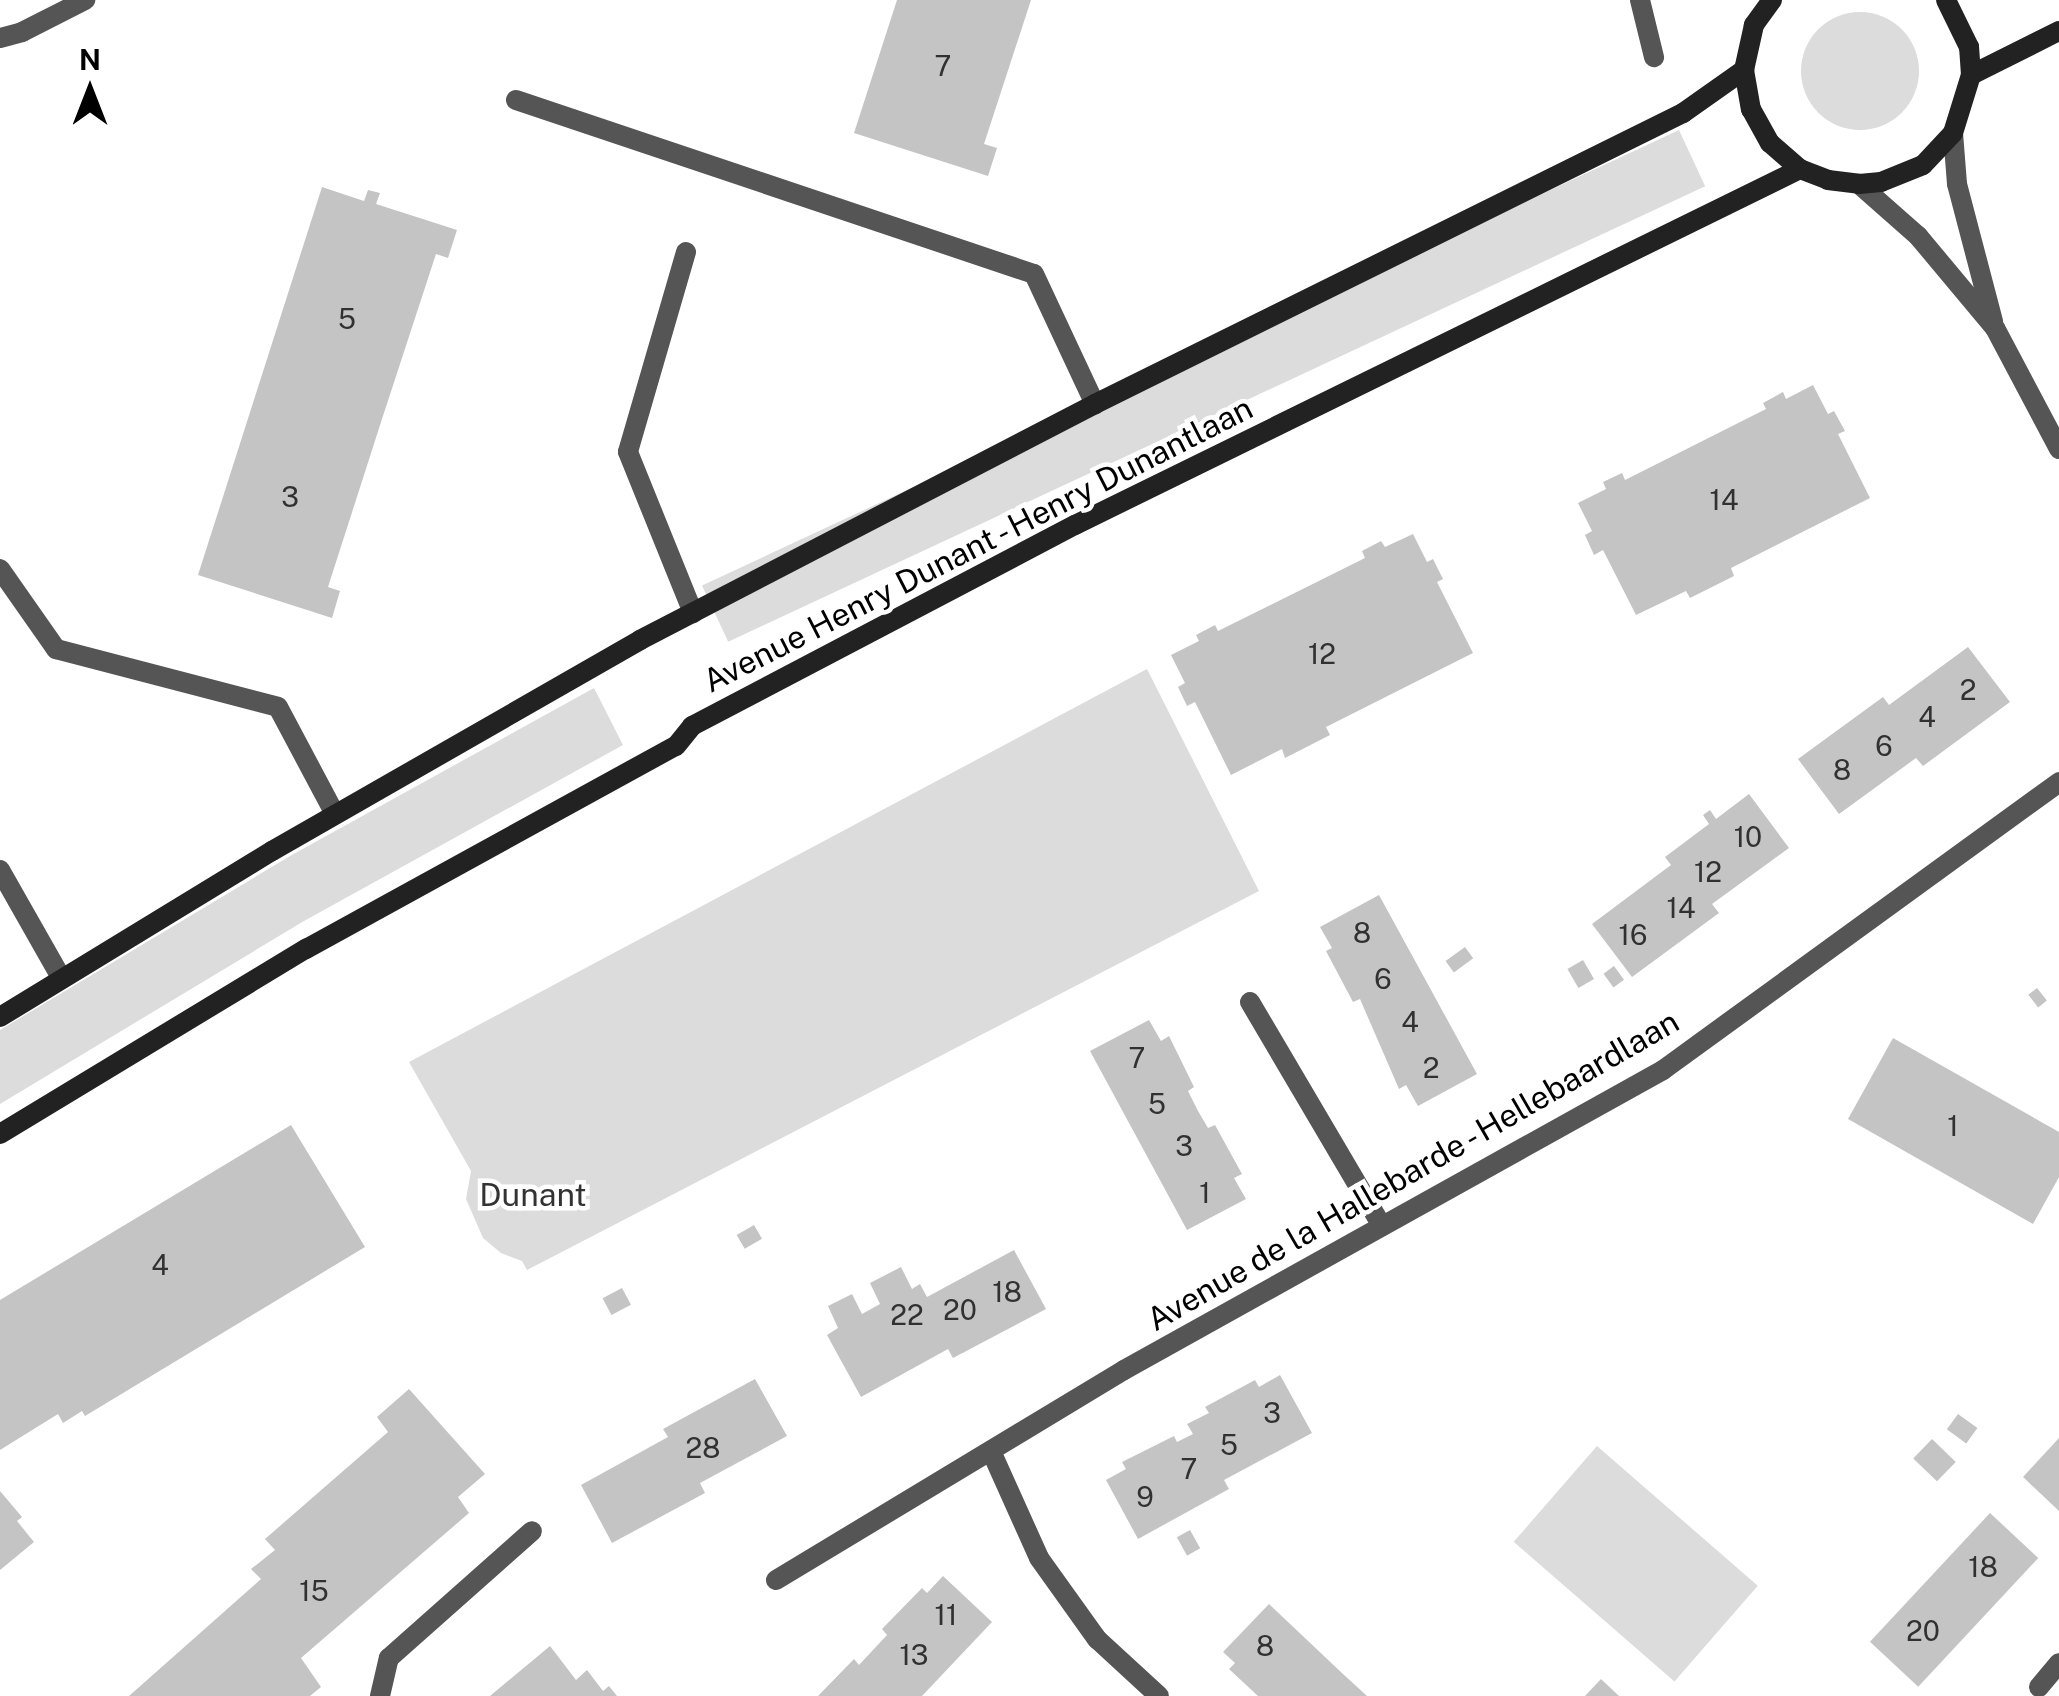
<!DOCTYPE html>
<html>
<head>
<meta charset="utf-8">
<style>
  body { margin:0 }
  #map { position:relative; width:2059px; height:1696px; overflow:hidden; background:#fff; font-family:"Public Sans",sans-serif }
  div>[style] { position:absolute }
  .green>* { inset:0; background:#dcdcdc; transform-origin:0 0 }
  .round { border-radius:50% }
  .building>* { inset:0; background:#c4c4c4; transform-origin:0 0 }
  .lane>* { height:20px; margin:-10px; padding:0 10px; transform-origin:10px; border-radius:10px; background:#555 }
  .street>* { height:20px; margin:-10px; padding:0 10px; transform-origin:10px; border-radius:10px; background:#555 }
  .secondary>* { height:20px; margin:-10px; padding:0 10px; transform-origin:10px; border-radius:10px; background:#222 }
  span { translate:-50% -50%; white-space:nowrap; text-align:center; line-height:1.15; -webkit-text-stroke:9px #fff; paint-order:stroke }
  .number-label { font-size:28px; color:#313131 }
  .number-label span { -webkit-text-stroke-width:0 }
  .street-label { font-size:32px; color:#000 }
  .park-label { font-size:32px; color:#333 }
  .north { position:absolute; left:40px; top:40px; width:100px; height:100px; -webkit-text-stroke:8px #fff; paint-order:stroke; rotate:0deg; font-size:28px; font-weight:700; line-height:40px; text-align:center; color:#000 }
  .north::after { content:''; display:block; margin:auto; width:35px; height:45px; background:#000; clip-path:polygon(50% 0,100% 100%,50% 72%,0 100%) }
</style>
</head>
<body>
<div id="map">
  <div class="green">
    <div class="round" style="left:1801px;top:12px;width:118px;height:118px"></div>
    <div style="left:1679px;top:130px;width:62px;height:1078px;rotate:65deg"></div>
    <div style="clip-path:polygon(1147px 669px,1259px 891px,527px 1270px,522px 1261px,501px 1253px,483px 1238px,466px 1199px,471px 1171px,409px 1062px)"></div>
    <div style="clip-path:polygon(594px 688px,623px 745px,304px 921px,0 1104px,0 1030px,290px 856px)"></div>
    <div style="left:1597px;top:1446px;width:213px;height:127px;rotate:41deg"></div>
  </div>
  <div class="building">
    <div style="clip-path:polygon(897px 0,1031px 0,984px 144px,997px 148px,988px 176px,854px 133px)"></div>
    <div style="clip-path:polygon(322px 187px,364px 201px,368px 190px,380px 193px,376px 204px,457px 230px,448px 258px,436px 254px,382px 419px,328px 587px,340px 591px,332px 618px,198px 575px)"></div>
    <div style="clip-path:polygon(1813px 385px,1828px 414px,1834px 411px,1845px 431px,1838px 434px,1870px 498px,1731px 568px,1734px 576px,1690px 598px,1686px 591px,1636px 615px,1603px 550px,1594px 555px,1585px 535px,1592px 531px,1578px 503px,1606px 489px,1603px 482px,1622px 473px,1625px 480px,1766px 409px,1763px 403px,1783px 392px,1786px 399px)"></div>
    <div style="clip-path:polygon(1413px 534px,1427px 562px,1433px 559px,1443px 579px,1437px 582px,1473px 653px,1326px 727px,1330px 735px,1285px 758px,1282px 749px,1231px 775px,1195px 702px,1187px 706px,1178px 687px,1185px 683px,1171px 655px,1199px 641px,1196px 635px,1215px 625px,1218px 631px,1365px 558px,1362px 551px,1381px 541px,1385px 547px)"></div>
    <div style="clip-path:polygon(1968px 647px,2010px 702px,1923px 766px,1916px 758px,1839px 814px,1798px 759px,1883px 697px,1889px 705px)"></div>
    <div style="clip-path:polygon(1749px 794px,1789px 848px,1712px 904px,1719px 913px,1632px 977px,1592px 924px,1671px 865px,1665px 857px,1709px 824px,1703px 815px,1710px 810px,1716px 819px)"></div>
    <div style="clip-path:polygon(1379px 895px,1477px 1074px,1418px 1106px,1406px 1085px,1399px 1089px,1360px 999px,1353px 1002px,1326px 951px,1332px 948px,1320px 927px)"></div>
    <div style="left:1465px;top:947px;width:14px;height:24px;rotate:54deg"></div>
    <div style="left:1583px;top:960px;width:22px;height:18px;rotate:60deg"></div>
    <div style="left:1614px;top:966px;width:17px;height:13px;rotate:54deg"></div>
    <div style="left:2037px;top:988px;width:16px;height:11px;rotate:52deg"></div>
    <div style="clip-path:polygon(1149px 1020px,1161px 1041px,1169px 1036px,1194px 1087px,1188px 1091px,1198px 1111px,1208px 1128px,1215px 1125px,1242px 1174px,1234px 1178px,1246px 1199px,1187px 1230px,1090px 1051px)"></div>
    <div style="clip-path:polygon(1893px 1038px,2059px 1132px,2059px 1177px,2033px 1224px,1848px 1119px)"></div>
    <div style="clip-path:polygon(291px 1125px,365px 1247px,85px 1416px,82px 1411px,63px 1423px,58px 1414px,0 1450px,0 1300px)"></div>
    <div style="left:754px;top:1225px;width:16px;height:20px;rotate:60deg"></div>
    <div style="clip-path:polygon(1014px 1250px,1046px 1309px,953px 1358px,948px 1349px,861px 1397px,827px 1335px,838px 1328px,828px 1306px,852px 1294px,862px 1314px,880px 1304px,870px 1283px,901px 1267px,912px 1289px,920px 1284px,927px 1297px)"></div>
    <div style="left:622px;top:1288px;width:19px;height:22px;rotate:62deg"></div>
    <div style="clip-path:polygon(1280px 1375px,1312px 1433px,1224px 1480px,1229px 1489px,1138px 1539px,1106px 1480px,1126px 1469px,1122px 1462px,1174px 1436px,1177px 1442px,1193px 1434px,1187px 1424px,1209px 1413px,1205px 1407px,1255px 1380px,1259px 1387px)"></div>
    <div style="clip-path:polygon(755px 1379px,787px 1436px,700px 1483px,705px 1493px,612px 1543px,581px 1485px,668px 1437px,663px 1429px)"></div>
    <div style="clip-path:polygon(409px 1389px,485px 1474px,458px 1497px,469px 1513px,301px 1658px,321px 1687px,310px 1696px,129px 1696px,261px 1579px,251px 1569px,275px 1550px,265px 1539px,388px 1432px,377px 1417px)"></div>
    <div style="left:1958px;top:1414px;width:24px;height:19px;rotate:36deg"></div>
    <div style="clip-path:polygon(2059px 1438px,2059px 1511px,2023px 1477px)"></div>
    <div style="left:1932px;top:1439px;width:33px;height:27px;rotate:44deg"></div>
    <div style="clip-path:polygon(0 1491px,22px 1517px,17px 1521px,34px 1542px,0 1570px)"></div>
    <div style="left:1990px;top:1513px;width:66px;height:176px;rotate:43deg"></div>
    <div style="left:1190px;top:1530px;width:21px;height:15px;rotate:61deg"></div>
    <div style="clip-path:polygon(943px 1576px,992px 1622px,922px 1696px,818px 1696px,854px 1659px,859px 1665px,887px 1635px,882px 1629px,922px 1588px,927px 1593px)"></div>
    <div style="clip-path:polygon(1269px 1604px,1343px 1674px,1367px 1696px,1258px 1696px,1229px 1669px,1235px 1663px,1223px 1652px)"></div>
    <div style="clip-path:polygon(550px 1646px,576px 1680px,587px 1670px,603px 1691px,609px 1686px,617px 1696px,490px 1696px)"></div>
    <div style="clip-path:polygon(1601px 1679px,1619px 1696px,1585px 1696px)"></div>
  </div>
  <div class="lane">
    <div style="left:516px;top:100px;width:546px;rotate:18.57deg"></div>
    <div style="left:1034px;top:274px;width:144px;rotate:64.9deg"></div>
    <div style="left:686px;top:252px;width:208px;rotate:106.2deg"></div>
    <div style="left:628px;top:452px;width:174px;rotate:68deg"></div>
    <div style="left:0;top:569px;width:98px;rotate:55deg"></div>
    <div style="left:56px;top:649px;width:229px;rotate:14.6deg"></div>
    <div style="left:278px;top:707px;width:121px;rotate:62deg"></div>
    <div style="left:0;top:870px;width:125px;rotate:60.4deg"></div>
  </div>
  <div class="street">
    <div style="left:1640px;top:0;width:59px;rotate:76.2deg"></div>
    <div style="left:0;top:38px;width:23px;rotate:-15deg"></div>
    <div style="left:22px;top:32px;width:71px;rotate:-26.9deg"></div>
    <div style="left:1953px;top:133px;width:51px;rotate:85.5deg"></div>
    <div style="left:1957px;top:184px;width:142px;rotate:75.3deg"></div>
    <div style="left:1859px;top:184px;width:79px;rotate:41.4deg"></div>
    <div style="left:1918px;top:236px;width:120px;rotate:50.1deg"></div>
    <div style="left:1995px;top:328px;width:137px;rotate:62.1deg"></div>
    <div style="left:1250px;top:1002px;width:260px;rotate:59.5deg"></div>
    <div style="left:991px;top:1451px;width:117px;rotate:65.8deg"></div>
    <div style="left:1039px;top:1558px;width:100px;rotate:54.4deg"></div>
    <div style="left:1097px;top:1639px;width:84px;rotate:42.6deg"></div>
    <div style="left:776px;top:1580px;width:406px;rotate:-31.1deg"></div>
    <div style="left:1124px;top:1370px;width:617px;rotate:-29.1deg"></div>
    <div style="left:1663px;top:1070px;width:490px;rotate:-36deg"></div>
    <div style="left:2039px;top:1687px;width:31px;rotate:-50deg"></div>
    <div style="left:380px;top:1696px;width:39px;rotate:-77deg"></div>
    <div style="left:389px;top:1658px;width:191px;rotate:-41.6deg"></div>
  </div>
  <div class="secondary">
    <div style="left:1772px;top:0;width:31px;rotate:126deg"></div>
    <div style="left:1754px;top:25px;width:46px;rotate:102.5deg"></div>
    <div style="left:1744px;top:70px;width:40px;rotate:80deg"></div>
    <div style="left:1751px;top:109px;width:39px;rotate:61deg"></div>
    <div style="left:1770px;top:143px;width:40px;rotate:41deg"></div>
    <div style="left:1800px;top:169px;width:30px;rotate:21deg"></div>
    <div style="left:1828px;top:180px;width:31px;rotate:7deg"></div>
    <div style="left:1859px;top:184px;width:22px;rotate:-5deg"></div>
    <div style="left:1881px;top:182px;width:45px;rotate:-22deg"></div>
    <div style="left:1923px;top:165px;width:44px;rotate:-46.8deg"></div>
    <div style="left:1953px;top:133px;width:61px;rotate:-72.8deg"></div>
    <div style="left:1971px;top:75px;width:28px;rotate:-94deg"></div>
    <div style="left:1969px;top:47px;width:52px;rotate:-116.1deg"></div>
    <div style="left:1971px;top:75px;width:98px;rotate:-26.6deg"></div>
    <div style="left:0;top:1017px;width:319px;rotate:-31.4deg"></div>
    <div style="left:272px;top:851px;width:424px;rotate:-29.8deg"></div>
    <div style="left:640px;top:640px;width:513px;rotate:-27.41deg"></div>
    <div style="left:1095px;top:404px;width:656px;rotate:-26.33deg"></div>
    <div style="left:1683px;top:113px;width:75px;rotate:-35.2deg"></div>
    <div style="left:0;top:1134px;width:358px;rotate:-31.2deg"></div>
    <div style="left:306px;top:949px;width:422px;rotate:-28.8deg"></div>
    <div style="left:676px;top:746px;width:26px;rotate:-51deg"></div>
    <div style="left:692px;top:726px;width:433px;rotate:-27.7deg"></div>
    <div style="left:1075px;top:525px;width:808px;rotate:-26.15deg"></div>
  </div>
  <div class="number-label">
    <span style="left:943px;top:66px">7</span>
    <span style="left:347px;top:319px">5</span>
    <span style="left:290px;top:497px">3</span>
    <span style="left:1724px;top:500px">14</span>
    <span style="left:1322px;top:654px">12</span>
    <span style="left:1968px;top:690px">2</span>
    <span style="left:1927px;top:717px">4</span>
    <span style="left:1884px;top:746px">6</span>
    <span style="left:1842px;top:770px">8</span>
    <span style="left:1748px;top:837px">10</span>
    <span style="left:1708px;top:872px">12</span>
    <span style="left:1681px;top:908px">14</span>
    <span style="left:1362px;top:933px">8</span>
    <span style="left:1633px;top:935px">16</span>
    <span style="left:1383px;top:979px">6</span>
    <span style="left:1410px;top:1022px">4</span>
    <span style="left:1137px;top:1058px">7</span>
    <span style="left:1431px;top:1068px">2</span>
    <span style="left:1157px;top:1104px">5</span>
    <span style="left:1953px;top:1126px">1</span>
    <span style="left:1184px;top:1146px">3</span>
    <span style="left:1205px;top:1193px">1</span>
    <span style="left:160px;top:1265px">4</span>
    <span style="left:1007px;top:1292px">18</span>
    <span style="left:960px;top:1310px">20</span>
    <span style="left:907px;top:1315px">22</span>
    <span style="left:1272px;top:1413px">3</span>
    <span style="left:1229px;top:1445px">5</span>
    <span style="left:703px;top:1448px">28</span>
    <span style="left:1189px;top:1469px">7</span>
    <span style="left:1145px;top:1497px">9</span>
    <span style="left:1983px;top:1567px">18</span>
    <span style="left:314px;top:1591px">15</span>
    <span style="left:946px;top:1615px">11</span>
    <span style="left:1923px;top:1631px">20</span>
    <span style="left:1265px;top:1646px">8</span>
    <span style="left:914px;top:1655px">13</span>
  </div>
  <div class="street-label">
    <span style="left:978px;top:545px;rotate:-27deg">Avenue Henry Dunant - Henry Dunantlaan</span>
    <span style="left:1413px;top:1171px;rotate:-30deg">Avenue de la Hallebarde - Hellebaardlaan</span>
  </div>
  <div class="park-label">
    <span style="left:533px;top:1195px">Dunant</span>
  </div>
  <div class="north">N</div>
</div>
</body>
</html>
